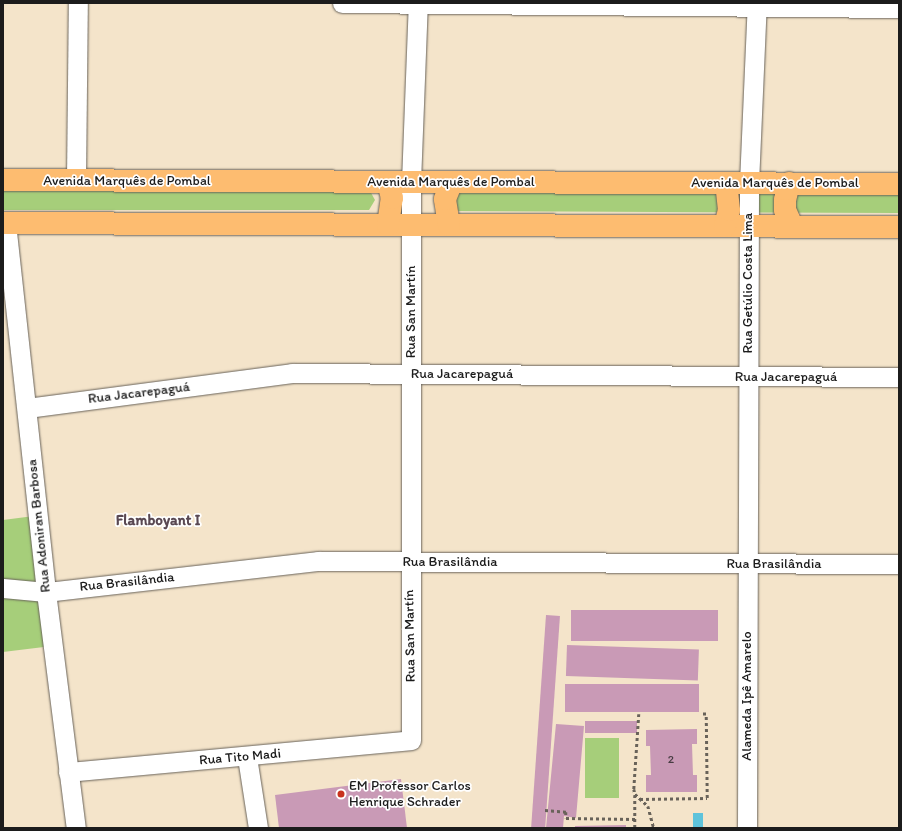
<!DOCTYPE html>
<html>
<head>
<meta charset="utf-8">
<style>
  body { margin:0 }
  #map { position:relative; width:902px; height:831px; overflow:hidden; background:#f4e4ca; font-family:Itim,sans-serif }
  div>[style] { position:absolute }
  .green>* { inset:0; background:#a6ce7a; transform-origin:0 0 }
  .water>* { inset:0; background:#5ec3db; transform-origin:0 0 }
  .building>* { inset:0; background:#c99ab6; transform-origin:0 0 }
  .path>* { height:2.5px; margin-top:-1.25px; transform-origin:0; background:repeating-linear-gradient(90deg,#686259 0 3px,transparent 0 6px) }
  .roads { filter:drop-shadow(0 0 1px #686259) drop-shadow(0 0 1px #686259) }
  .minor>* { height:19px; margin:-9.5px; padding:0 9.5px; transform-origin:9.5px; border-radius:9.5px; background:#fff }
  .major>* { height:22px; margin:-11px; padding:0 11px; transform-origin:11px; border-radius:11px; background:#fdbc70 }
  .dots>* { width:11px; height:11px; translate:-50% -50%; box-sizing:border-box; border:2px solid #fff; border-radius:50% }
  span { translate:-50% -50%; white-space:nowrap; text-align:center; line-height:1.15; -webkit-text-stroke:3.5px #fff; paint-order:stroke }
  .number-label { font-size:12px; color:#473c42 }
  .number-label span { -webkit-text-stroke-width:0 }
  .street-label { font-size:14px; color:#1c1c1c }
  .poi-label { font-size:14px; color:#1c1c1c }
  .left { translate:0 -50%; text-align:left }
  .neighbourhood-label { font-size:15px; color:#594852; font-weight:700 }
  .frame { position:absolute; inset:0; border:4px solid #1c1c1c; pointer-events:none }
</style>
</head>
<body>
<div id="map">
  <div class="green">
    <div style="clip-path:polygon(3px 187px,370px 191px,375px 200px,369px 210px,3px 210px)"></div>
    <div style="clip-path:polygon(457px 191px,899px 193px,899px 213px,457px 211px,450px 200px)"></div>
    <div style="clip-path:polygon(34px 516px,52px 646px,3px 652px,3px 520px)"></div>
    <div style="left:585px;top:738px;width:34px;height:60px"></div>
  </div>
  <div class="water">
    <div style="left:703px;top:813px;width:15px;height:10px;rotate:90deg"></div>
  </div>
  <div class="building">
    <div style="left:571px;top:610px;width:147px;height:31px"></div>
    <div style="left:546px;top:615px;width:14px;height:214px;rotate:4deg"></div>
    <div style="left:567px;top:645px;width:132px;height:31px;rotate:2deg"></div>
    <div style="left:565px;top:684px;width:134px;height:28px"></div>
    <div style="left:585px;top:721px;width:52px;height:12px"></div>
    <div style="clip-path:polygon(556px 724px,584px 726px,576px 818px,564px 816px,563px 828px,546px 828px)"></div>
    <div style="clip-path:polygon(697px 729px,697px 744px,692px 744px,693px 775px,697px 775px,697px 792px,646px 792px,646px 775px,651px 775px,650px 746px,646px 746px,646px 730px)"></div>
    <div style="clip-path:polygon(401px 779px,407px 828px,279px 828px,275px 795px)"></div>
    <div style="clip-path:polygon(626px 825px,626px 828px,575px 828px,575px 826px)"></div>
  </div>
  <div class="path">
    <div style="left:639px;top:714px;width:75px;rotate:93.8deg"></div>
    <div style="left:634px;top:789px;width:5px;rotate:79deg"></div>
    <div style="left:635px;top:794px;width:18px;rotate:43deg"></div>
    <div style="left:648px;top:806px;width:23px;rotate:75deg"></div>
    <div style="left:635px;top:795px;width:33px;rotate:90deg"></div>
    <div style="left:640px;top:799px;width:67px;rotate:-0.9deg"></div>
    <div style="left:707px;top:798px;width:84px;rotate:-90.7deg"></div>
    <div style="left:706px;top:714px;width:4px;rotate:180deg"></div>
    <div style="left:545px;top:810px;width:21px;rotate:5deg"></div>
    <div style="left:566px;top:812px;width:6px;rotate:90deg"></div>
    <div style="left:566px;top:818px;width:69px;rotate:0.8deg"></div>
  </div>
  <div class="roads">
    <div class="minor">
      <div style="left:342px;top:3px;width:557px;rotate:0.51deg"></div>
      <div style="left:76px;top:180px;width:177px;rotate:-89.4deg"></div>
      <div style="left:6px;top:223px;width:371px;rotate:83.8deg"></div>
      <div style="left:46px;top:592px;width:238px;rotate:82.8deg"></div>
      <div style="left:27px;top:408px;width:267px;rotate:-7.5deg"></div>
      <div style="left:292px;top:373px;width:607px;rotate:0.38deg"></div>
      <div style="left:3px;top:588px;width:43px;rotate:5.3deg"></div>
      <div style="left:46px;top:592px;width:274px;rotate:-6.5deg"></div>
      <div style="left:318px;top:561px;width:581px;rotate:0.3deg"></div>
      <div style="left:247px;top:757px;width:72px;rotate:81.2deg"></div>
      <div style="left:68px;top:772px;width:344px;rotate:-5.3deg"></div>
      <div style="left:411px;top:740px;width:558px;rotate:-90deg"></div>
      <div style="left:411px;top:182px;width:179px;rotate:-87.8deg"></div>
      <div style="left:747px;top:828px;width:645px;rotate:-89.82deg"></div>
      <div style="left:749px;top:183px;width:180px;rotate:-87.5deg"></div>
    </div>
    <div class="major">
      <div style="left:3px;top:180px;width:896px;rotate:0.26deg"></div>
      <div style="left:789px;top:183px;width:17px;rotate:103deg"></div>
      <div style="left:785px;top:200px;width:10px;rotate:90deg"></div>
      <div style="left:785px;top:210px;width:17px;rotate:66deg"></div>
      <div style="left:3px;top:223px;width:896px;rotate:0.26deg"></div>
      <div style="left:388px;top:225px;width:27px;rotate:-82deg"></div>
      <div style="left:392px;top:198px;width:16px;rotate:-104deg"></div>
      <div style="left:449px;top:225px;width:26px;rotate:-99deg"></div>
      <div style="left:445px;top:199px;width:18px;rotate:-68deg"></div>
      <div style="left:725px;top:226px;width:16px;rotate:-76deg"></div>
      <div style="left:729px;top:210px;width:27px;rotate:-96deg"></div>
    </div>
  </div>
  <div class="dots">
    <div style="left:341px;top:794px;background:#c8321e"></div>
  </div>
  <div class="number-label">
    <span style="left:671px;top:760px">2</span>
  </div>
  <div class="street-label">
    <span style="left:127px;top:181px">Avenida Marquês de Pombal</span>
    <span style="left:451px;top:182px">Avenida Marquês de Pombal</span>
    <span style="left:775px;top:183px">Avenida Marquês de Pombal</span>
    <span style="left:748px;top:283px;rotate:-90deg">Rua Getúlio Costa Lima</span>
    <span style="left:411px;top:312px;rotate:-90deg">Rua San Martín</span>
    <span style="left:462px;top:374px">Rua Jacarepaguá</span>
    <span style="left:786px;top:377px">Rua Jacarepaguá</span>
    <span style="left:139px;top:393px;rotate:-7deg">Rua Jacarepaguá</span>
    <span style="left:39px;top:526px;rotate:-96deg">Rua Adoniran Barbosa</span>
    <span style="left:450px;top:562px">Rua Brasilândia</span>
    <span style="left:774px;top:564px">Rua Brasilândia</span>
    <span style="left:127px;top:582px;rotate:-6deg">Rua Brasilândia</span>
    <span style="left:410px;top:636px;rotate:-91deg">Rua San Martín</span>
    <span style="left:747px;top:696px;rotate:-90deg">Alameda Ipê Amarelo</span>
    <span style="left:240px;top:757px;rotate:-5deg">Rua Tito Madi</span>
  </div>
  <div class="poi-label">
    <span class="left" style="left:349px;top:794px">EM Professor Carlos<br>Henrique Schrader</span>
  </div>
  <div class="neighbourhood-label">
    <span style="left:158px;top:521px">Flamboyant I</span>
  </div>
  <div class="frame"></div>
</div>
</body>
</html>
